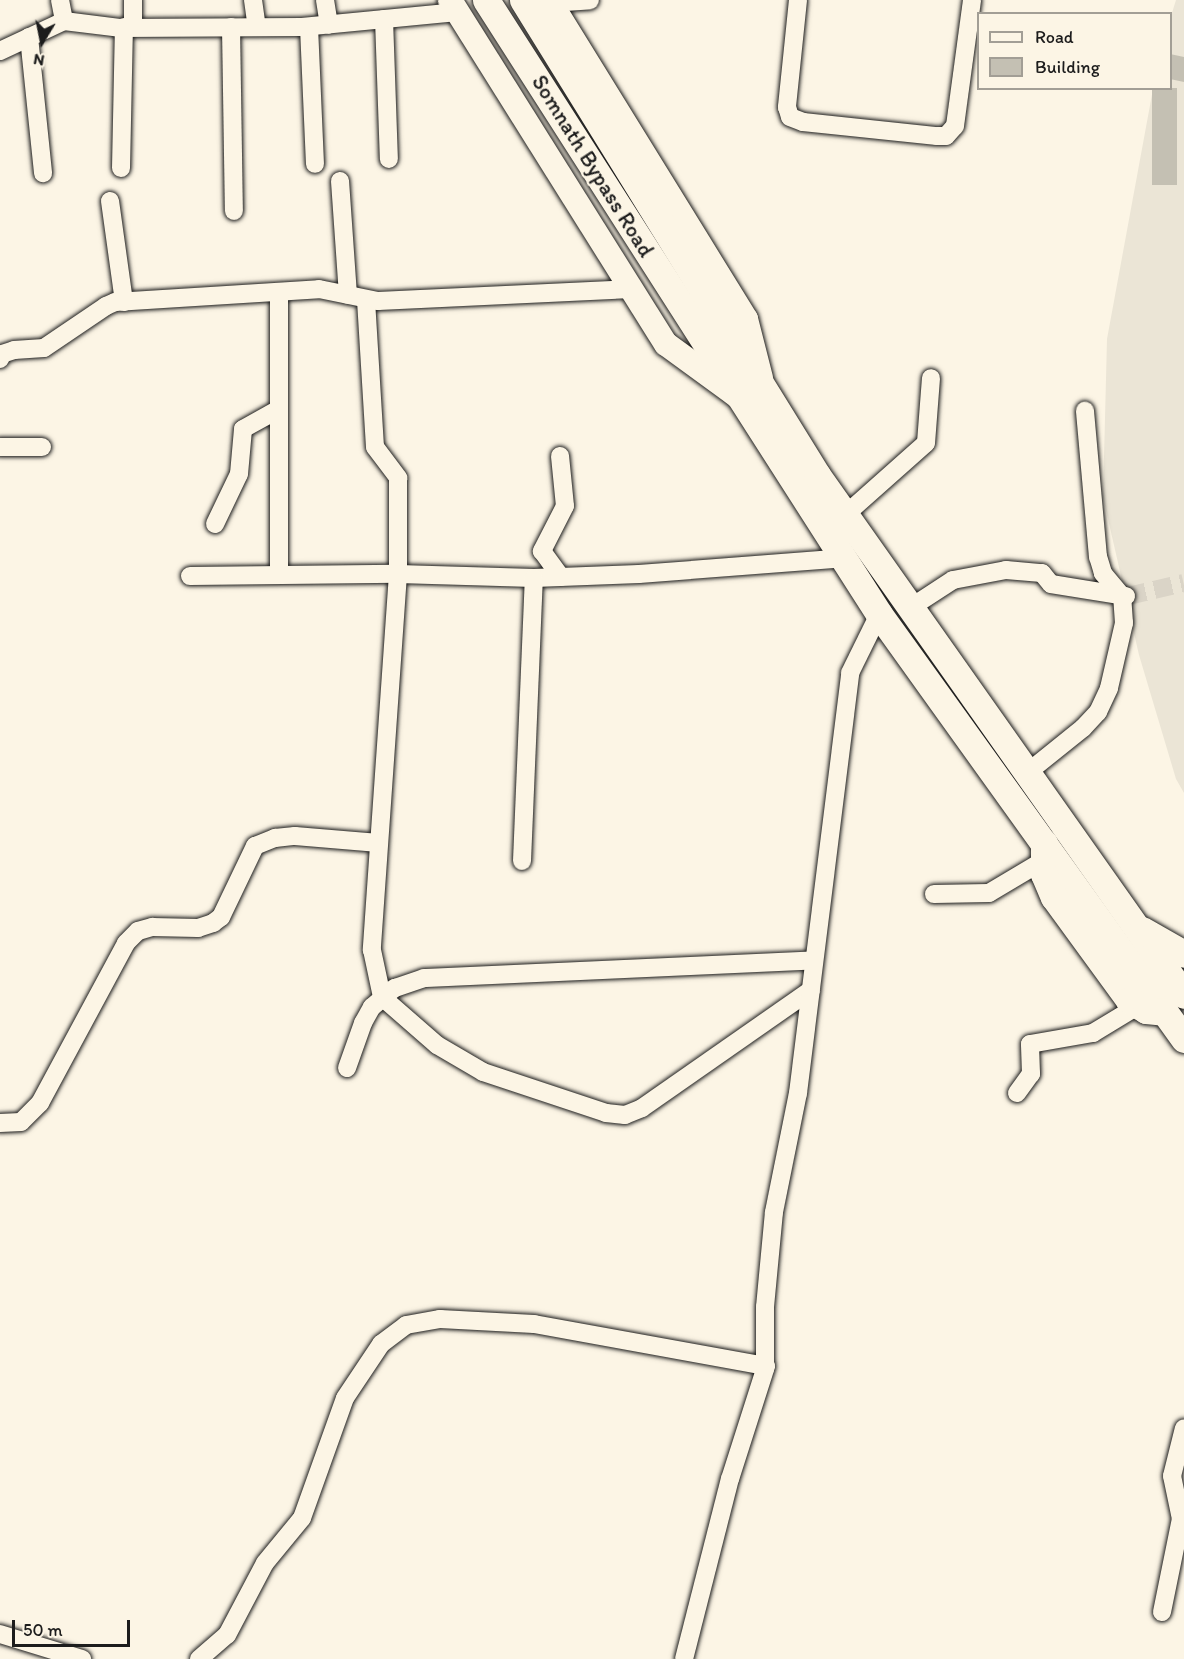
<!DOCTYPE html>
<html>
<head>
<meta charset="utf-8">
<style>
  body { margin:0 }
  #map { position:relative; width:1184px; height:1659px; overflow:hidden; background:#fcf5e5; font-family:Itim,sans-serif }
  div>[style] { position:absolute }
  .built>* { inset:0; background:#ebe5d6 }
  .building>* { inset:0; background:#c4c0b3; transform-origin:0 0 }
  .minor-tunnel>* { height:18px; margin-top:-9px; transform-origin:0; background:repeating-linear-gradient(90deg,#dad4c7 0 18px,transparent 0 27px) }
  .roads { filter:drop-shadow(0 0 2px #1c1c1c) drop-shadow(0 0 2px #1c1c1c) }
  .minor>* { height:18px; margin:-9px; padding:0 9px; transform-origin:9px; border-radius:9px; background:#fcf5e5 }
  .major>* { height:24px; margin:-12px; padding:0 12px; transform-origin:12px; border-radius:12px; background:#fcf5e5 }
  .highway>* { height:27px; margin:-13.5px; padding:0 13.5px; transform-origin:13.5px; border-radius:13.5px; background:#fcf5e5 }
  span { translate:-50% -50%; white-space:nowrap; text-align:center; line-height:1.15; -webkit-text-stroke:4.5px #fcf5e5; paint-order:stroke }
  .street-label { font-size:22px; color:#1c1c1c }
  .legend { position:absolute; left:977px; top:12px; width:195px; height:78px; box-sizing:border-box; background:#fcf5e5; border:2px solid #a29e95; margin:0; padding:8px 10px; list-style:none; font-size:18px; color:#1c1c1c }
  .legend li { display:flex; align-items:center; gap:12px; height:30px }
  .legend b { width:30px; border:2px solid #a29e95 }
  .north { position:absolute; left:12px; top:12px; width:60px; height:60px; -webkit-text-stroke:4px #fcf5e5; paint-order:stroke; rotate:190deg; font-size:16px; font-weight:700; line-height:24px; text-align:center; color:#1c1c1c }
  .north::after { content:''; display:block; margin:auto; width:21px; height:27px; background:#1c1c1c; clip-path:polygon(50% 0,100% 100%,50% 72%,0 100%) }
  .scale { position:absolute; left:12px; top:1620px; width:118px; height:27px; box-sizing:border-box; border:3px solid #1c1c1c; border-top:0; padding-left:8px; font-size:18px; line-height:21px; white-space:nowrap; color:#1c1c1c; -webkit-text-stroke:4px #fcf5e5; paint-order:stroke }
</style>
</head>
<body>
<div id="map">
  <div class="built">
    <div style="clip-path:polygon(1176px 0,1184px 0,1184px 793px,1176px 779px,1139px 655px,1103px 497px,1107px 339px,1153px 89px,1170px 88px,1171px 16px)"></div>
  </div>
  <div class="building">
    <div style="clip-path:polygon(1170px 54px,1184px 57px,1184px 82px,1170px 79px)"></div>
    <div style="left:1152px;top:88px;width:25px;height:97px"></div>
  </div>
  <div class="minor-tunnel">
    <div style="left:1128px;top:596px;width:57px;rotate:-13.1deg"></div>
  </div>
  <div class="roads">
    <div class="minor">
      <div style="left:60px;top:0;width:21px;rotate:79deg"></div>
      <div style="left:253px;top:0;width:27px;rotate:82deg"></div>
      <div style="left:325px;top:0;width:25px;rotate:81deg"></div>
      <div style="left:798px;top:0;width:108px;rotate:95.9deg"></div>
      <div style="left:787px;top:107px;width:10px;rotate:73deg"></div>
      <div style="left:790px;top:117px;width:14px;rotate:21deg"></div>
      <div style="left:803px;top:122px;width:135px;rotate:6deg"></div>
      <div style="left:937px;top:136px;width:9px"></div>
      <div style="left:946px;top:136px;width:13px;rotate:-48deg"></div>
      <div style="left:955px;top:126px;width:127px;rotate:-82.3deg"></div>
      <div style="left:551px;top:3px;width:39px;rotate:-4deg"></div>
      <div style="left:384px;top:19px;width:140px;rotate:88deg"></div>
      <div style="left:133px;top:27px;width:27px;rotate:-90deg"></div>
      <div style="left:231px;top:27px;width:184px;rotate:89.1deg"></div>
      <div style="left:309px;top:27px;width:137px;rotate:87.5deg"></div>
      <div style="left:29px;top:37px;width:137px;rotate:84.1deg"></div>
      <div style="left:0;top:51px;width:71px;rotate:-25.1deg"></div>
      <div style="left:64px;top:21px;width:56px;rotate:7.1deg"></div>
      <div style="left:120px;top:28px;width:182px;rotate:-0.3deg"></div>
      <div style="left:302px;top:27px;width:156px;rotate:-5.5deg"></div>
      <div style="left:121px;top:168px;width:141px;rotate:-88.8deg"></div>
      <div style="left:340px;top:181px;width:114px;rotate:86deg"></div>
      <div style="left:110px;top:201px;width:102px;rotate:82.1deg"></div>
      <div style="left:279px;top:292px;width:283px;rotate:90deg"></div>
      <div style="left:366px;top:300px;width:147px;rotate:86.5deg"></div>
      <div style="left:375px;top:447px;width:39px;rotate:53deg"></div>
      <div style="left:398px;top:478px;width:96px;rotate:90deg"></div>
      <div style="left:398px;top:574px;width:377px;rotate:94deg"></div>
      <div style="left:372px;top:950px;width:48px;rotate:78deg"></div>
      <div style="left:382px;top:997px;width:73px;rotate:41.1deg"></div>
      <div style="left:437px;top:1045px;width:53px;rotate:30.4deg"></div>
      <div style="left:483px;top:1072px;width:130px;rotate:18.4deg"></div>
      <div style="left:606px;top:1113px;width:19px;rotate:6deg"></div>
      <div style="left:625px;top:1115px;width:18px;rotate:-22deg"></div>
      <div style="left:642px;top:1108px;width:206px;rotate:-34.9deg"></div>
      <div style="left:0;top:359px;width:5px;rotate:-68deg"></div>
      <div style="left:2px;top:354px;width:13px;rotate:-18deg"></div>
      <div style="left:14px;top:350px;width:30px;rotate:-4deg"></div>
      <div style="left:44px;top:348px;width:75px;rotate:-34.1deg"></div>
      <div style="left:106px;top:306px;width:10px;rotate:-24deg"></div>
      <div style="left:115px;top:302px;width:204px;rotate:-3.6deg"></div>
      <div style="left:319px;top:289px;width:60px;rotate:11.5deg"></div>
      <div style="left:378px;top:301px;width:253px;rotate:-2.7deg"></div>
      <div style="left:0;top:447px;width:42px"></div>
      <div style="left:560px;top:456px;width:50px;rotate:84.3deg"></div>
      <div style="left:565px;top:506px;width:51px;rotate:117.1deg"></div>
      <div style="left:542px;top:551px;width:32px;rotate:54deg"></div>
      <div style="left:845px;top:515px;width:108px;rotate:-41.6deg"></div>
      <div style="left:926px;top:443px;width:65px;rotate:-85.6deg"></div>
      <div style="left:215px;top:524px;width:55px;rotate:-64.4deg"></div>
      <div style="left:239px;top:474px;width:45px;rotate:-84.9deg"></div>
      <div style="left:243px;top:429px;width:41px;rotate:-29.1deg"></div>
      <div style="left:190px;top:576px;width:208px;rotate:-0.6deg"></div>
      <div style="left:398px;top:574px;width:136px;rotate:1.7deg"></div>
      <div style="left:534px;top:578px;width:105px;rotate:-2.2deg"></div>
      <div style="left:639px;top:574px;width:208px;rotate:-4.4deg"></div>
      <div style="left:910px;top:608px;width:51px;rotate:-33.1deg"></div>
      <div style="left:953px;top:580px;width:54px;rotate:-10.7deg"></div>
      <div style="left:1006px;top:570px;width:36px;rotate:5deg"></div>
      <div style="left:1042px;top:573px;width:14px;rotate:51deg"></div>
      <div style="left:1051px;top:584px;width:76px;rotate:9.1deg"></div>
      <div style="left:1027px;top:773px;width:72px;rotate:-38.8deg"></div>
      <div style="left:1083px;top:728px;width:22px;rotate:-47deg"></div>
      <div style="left:1098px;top:712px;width:26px;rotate:-65deg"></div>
      <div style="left:1109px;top:688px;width:67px;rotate:-77deg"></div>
      <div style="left:1124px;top:623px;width:27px;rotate:-94deg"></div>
      <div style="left:1122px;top:596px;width:30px;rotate:-130deg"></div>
      <div style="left:1103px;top:573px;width:17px;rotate:-107deg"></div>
      <div style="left:1098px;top:557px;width:147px;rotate:-95.1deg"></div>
      <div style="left:522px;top:861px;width:283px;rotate:-87.6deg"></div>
      <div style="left:934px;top:894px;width:55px;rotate:-1deg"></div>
      <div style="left:989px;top:893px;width:63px;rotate:-30.7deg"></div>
      <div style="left:347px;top:1068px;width:48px;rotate:-70.4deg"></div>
      <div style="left:363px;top:1023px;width:18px;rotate:-61deg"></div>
      <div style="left:372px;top:1007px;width:30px;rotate:-40deg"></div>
      <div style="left:395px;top:988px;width:31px;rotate:-19deg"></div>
      <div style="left:424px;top:978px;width:390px;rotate:-2.6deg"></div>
      <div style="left:1017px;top:1093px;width:24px;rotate:-54deg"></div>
      <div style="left:1031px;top:1074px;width:30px;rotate:-92deg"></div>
      <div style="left:1030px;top:1044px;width:64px;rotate:-9.9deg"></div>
      <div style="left:1093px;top:1033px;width:50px;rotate:-31.2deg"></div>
      <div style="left:0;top:1123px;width:21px;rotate:-3deg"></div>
      <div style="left:21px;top:1122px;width:27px;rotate:-45deg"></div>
      <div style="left:40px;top:1103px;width:182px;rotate:-61.7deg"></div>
      <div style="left:126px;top:943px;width:17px;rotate:-45deg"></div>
      <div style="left:138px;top:931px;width:15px;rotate:-16deg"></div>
      <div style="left:152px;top:927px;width:46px;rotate:1.2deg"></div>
      <div style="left:198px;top:928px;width:16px;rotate:-18deg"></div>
      <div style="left:213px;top:923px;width:10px;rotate:-37deg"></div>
      <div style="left:221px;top:917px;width:79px;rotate:-64.4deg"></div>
      <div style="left:255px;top:846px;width:22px;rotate:-22deg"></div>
      <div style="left:275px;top:838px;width:20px;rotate:-6deg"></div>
      <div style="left:295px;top:836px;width:84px;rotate:4.8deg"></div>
      <div style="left:1162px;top:1612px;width:95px;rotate:-78.5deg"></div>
      <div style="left:1181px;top:1519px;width:44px;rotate:-101.8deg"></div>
      <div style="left:1172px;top:1476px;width:49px;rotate:-76deg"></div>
      <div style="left:0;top:1634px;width:86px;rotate:17deg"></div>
      <div style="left:199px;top:1659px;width:37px;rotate:-41deg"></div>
      <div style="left:227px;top:1635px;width:81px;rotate:-62.2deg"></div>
      <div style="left:265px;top:1563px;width:58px;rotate:-50.6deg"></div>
      <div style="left:302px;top:1518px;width:127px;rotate:-70.3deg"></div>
      <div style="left:345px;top:1398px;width:65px;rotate:-56.3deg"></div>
      <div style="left:381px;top:1344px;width:31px;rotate:-37deg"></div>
      <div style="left:406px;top:1325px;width:35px;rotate:-10deg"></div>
      <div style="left:440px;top:1319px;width:94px;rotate:3deg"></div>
      <div style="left:534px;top:1324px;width:236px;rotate:10.3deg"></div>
      <div style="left:684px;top:1659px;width:186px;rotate:-75.7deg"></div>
      <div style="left:730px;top:1479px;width:115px;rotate:-72.3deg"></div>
      <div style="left:765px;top:1369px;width:62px;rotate:-90deg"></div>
      <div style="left:765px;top:1307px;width:95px;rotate:-84.6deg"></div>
      <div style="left:774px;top:1212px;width:121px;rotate:-78.6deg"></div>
      <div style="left:798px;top:1093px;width:423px;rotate:-82.9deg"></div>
      <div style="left:850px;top:673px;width:66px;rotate:-63.8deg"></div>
    </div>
    <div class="major">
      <div style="left:450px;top:0;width:406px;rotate:57.9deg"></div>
      <div style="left:666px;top:344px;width:88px;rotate:36.2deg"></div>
      <div style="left:549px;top:0;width:375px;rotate:58.3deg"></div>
      <div style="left:746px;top:319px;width:61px;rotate:75.7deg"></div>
    </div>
    <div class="highway">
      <div style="left:486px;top:0;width:729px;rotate:57.38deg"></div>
      <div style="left:879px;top:614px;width:523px;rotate:54.33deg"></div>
      <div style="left:523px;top:0;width:559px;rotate:58.24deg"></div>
      <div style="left:817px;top:475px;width:636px;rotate:54.79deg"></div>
      <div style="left:1044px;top:843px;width:31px;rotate:90deg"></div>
      <div style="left:1044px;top:874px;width:25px;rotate:67deg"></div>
      <div style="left:1054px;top:897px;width:127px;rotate:53.9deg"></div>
      <div style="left:1129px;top:1000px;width:20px;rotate:30deg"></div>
      <div style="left:1146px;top:1010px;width:18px;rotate:6deg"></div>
      <div style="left:1142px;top:930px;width:48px;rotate:29.7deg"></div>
    </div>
  </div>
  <div class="street-label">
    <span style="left:593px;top:166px;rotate:58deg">Somnath Bypass Road</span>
  </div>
  <ul class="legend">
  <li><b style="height:8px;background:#fcf5e5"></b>Road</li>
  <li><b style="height:16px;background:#c4c0b3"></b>Building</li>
  </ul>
  <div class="north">N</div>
  <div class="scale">50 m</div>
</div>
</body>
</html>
